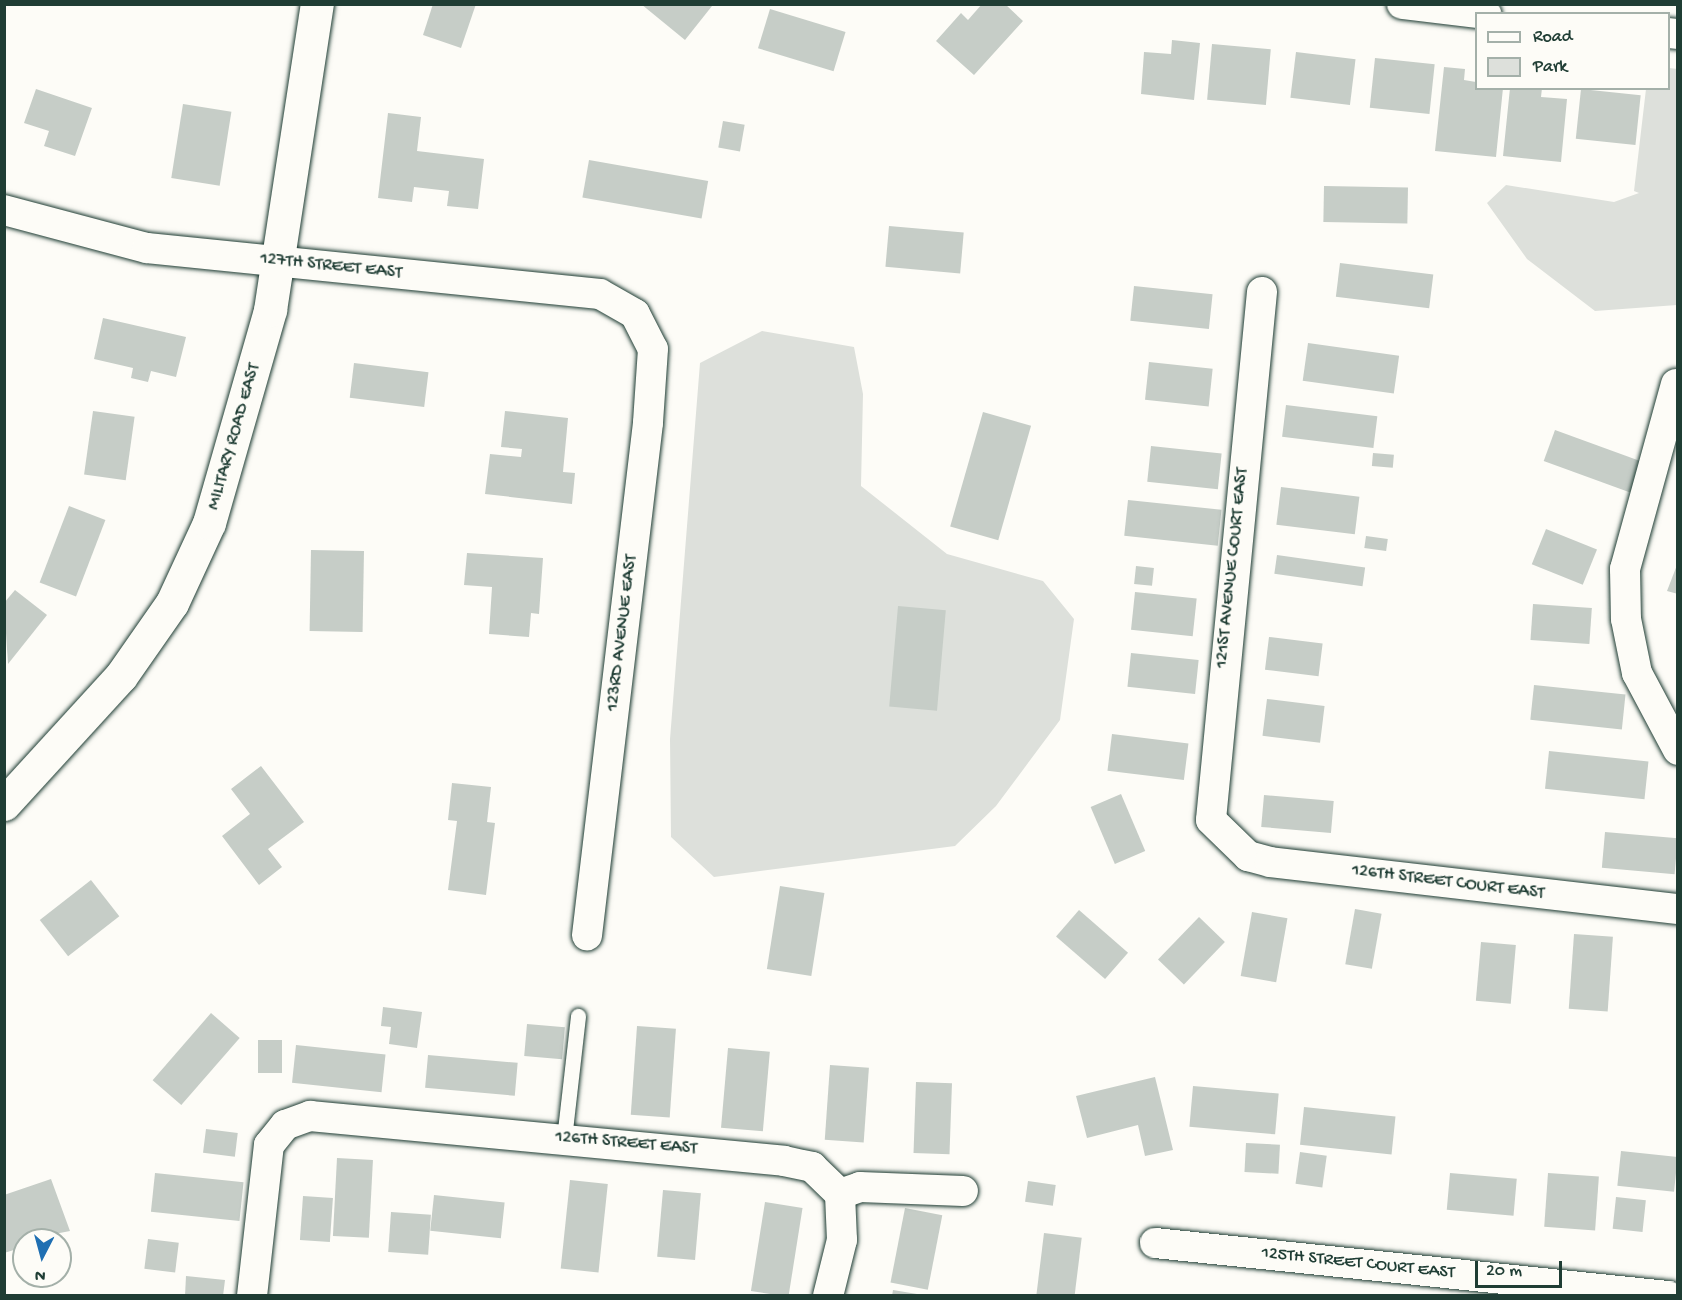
<!DOCTYPE html>
<html>
<head>
<meta charset="utf-8">
<style>
  body { margin:0 }
  #map { position:relative; width:1682px; height:1300px; overflow:hidden; background:#fdfcf7; font-family:"Gochi Hand",sans-serif }
  div>[style] { position:absolute }
  .green>* { inset:0; background:#dde0db }
  .building>* { inset:0; background:#c6cdc7; transform-origin:0 0 }
  .roads { filter:drop-shadow(0 0 2px #1f3d34) drop-shadow(0 0 2px #1f3d34) }
  .lane>* { height:15px; margin:-7.5px; padding:0 7.5px; transform-origin:7.5px; border-radius:7.5px; background:#fdfcf7 }
  .street>* { height:30px; margin:-15px; padding:0 15px; transform-origin:15px; border-radius:15px; background:#fdfcf7 }
  .secondary>* { height:33px; margin:-16.5px; padding:0 16.5px; transform-origin:16.5px; border-radius:16.5px; background:#fdfcf7 }
  span { translate:-50% -50%; white-space:nowrap; text-align:center; line-height:1.15; -webkit-text-stroke:4.5px #fdfcf7; paint-order:stroke }
  .street-label { font-size:18px; color:#1f3d34 }
  .frame { position:absolute; inset:0; border:6px solid #1f3d34; pointer-events:none }
  .legend { position:absolute; left:1475px; top:12px; width:195px; height:78px; box-sizing:border-box; background:#fdfcf7; border:2px solid #a4b0a9; margin:0; padding:8px 10px; list-style:none; font-size:18px; color:#1f3d34 }
  .legend li { display:flex; align-items:center; gap:12px; height:30px }
  .legend b { width:30px; border:2px solid #a4b0a9 }
  .north { position:absolute; left:12px; top:1228px; width:60px; height:60px; box-sizing:border-box; background:#fdfcf7; border:2px solid #a4b0a9; border-radius:50%; rotate:186deg; font-size:16px; font-weight:700; line-height:24px; text-align:center; color:#1f3d34 }
  .north::after { content:''; display:block; margin:auto; width:21px; height:27px; background:#1f6fb2; clip-path:polygon(50% 0,100% 100%,50% 72%,0 100%) }
  .scale { position:absolute; left:1475px; top:1261px; width:87px; height:27px; box-sizing:border-box; border:3px solid #1f3d34; border-top:0; padding-left:8px; font-size:18px; line-height:21px; white-space:nowrap; color:#1f3d34; -webkit-text-stroke:4px #fdfcf7; paint-order:stroke }
</style>
</head>
<body>
<div id="map">
  <div class="green">
    <div style="clip-path:polygon(1669px 68px,1678px 69px,1677px 305px,1595px 311px,1527px 259px,1487px 203px,1506px 185px,1614px 202px,1639px 193px,1634px 191px,1646px 89px,1668px 88px)"></div>
    <div style="clip-path:polygon(762px 331px,854px 347px,863px 394px,861px 486px,947px 554px,1043px 581px,1074px 619px,1060px 720px,996px 806px,955px 846px,714px 877px,671px 837px,670px 739px,700px 363px)"></div>
  </div>
  <div class="building">
    <div style="clip-path:polygon(433px 4px,476px 4px,461px 48px,423px 35px)"></div>
    <div style="clip-path:polygon(641px 4px,710px 4px,712px 6px,685px 40px)"></div>
    <div style="clip-path:polygon(982px 4px,1005px 4px,1023px 21px,974px 75px,936px 41px,961px 13px,968px 20px)"></div>
    <div style="left:770px;top:9px;width:79px;height:41px;rotate:17deg"></div>
    <div style="clip-path:polygon(1172px 40px,1200px 43px,1194px 100px,1141px 94px,1144px 52px,1171px 54px)"></div>
    <div style="left:1212px;top:44px;width:59px;height:56px;rotate:5deg"></div>
    <div style="left:1296px;top:52px;width:60px;height:46px;rotate:7deg"></div>
    <div style="left:1375px;top:58px;width:60px;height:50px;rotate:6deg"></div>
    <div style="clip-path:polygon(1444px 67px,1465px 69px,1464px 80px,1476px 82px,1476px 88px,1503px 88px,1496px 157px,1435px 151px)"></div>
    <div style="clip-path:polygon(1510px 88px,1542px 88px,1541px 97px,1567px 99px,1561px 162px,1503px 156px)"></div>
    <div style="clip-path:polygon(36px 89px,92px 108px,75px 156px,44px 146px,49px 131px,24px 123px)"></div>
    <div style="left:1581px;top:89px;width:60px;height:50px;rotate:6deg"></div>
    <div style="left:183px;top:104px;width:49px;height:75px;rotate:9deg"></div>
    <div style="clip-path:polygon(388px 113px,421px 117px,417px 151px,484px 159px,478px 209px,447px 206px,449px 191px,414px 187px,412px 202px,378px 198px)"></div>
    <div style="left:723px;top:121px;width:22px;height:27px;rotate:10deg"></div>
    <div style="left:589px;top:160px;width:121px;height:38px;rotate:10deg"></div>
    <div style="left:1324px;top:186px;width:84px;height:36px;rotate:1deg"></div>
    <div style="left:889px;top:226px;width:75px;height:41px;rotate:5deg"></div>
    <div style="left:1340px;top:263px;width:94px;height:34px;rotate:7deg"></div>
    <div style="left:1134px;top:286px;width:79px;height:35px;rotate:6deg"></div>
    <div style="clip-path:polygon(103px 318px,186px 337px,176px 377px,151px 371px,148px 382px,131px 378px,133px 368px,94px 359px)"></div>
    <div style="left:1308px;top:343px;width:92px;height:38px;rotate:8deg"></div>
    <div style="left:1149px;top:362px;width:64px;height:38px;rotate:6deg"></div>
    <div style="left:354px;top:363px;width:75px;height:35px;rotate:7deg"></div>
    <div style="left:1286px;top:405px;width:92px;height:32px;rotate:7deg"></div>
    <div style="left:93px;top:411px;width:42px;height:64px;rotate:8deg"></div>
    <div style="clip-path:polygon(505px 411px,568px 418px,563px 472px,575px 473px,572px 504px,485px 494px,490px 454px,521px 457px,522px 449px,501px 447px)"></div>
    <div style="left:983px;top:412px;width:50px;height:119px;rotate:16deg"></div>
    <div style="left:1555px;top:430px;width:92px;height:33px;rotate:20deg"></div>
    <div style="left:1151px;top:446px;width:71px;height:36px;rotate:6deg"></div>
    <div style="left:1373px;top:453px;width:21px;height:13px;rotate:5deg"></div>
    <div style="left:1281px;top:487px;width:79px;height:38px;rotate:7deg"></div>
    <div style="left:1128px;top:500px;width:94px;height:36px;rotate:6deg"></div>
    <div style="left:69px;top:506px;width:39px;height:82px;rotate:21deg"></div>
    <div style="left:1546px;top:529px;width:55px;height:38px;rotate:22deg"></div>
    <div style="left:1366px;top:536px;width:22px;height:12px;rotate:8deg"></div>
    <div style="left:311px;top:550px;width:53px;height:81px;rotate:1deg"></div>
    <div style="clip-path:polygon(467px 553px,543px 558px,539px 614px,531px 613px,529px 637px,489px 634px,492px 587px,464px 585px)"></div>
    <div style="left:1277px;top:555px;width:89px;height:19px;rotate:8deg"></div>
    <div style="clip-path:polygon(1677px 565px,1678px 565px,1678px 594px,1667px 591px)"></div>
    <div style="left:1136px;top:566px;width:18px;height:18px;rotate:6deg"></div>
    <div style="clip-path:polygon(15px 590px,47px 615px,8px 664px,4px 603px)"></div>
    <div style="left:1135px;top:592px;width:62px;height:38px;rotate:6deg"></div>
    <div style="left:1533px;top:604px;width:59px;height:36px;rotate:4deg"></div>
    <div style="left:898px;top:606px;width:48px;height:101px;rotate:5deg"></div>
    <div style="left:1269px;top:637px;width:54px;height:33px;rotate:7deg"></div>
    <div style="left:1131px;top:653px;width:68px;height:34px;rotate:6deg"></div>
    <div style="left:1534px;top:685px;width:92px;height:35px;rotate:6deg"></div>
    <div style="left:1267px;top:699px;width:58px;height:37px;rotate:7deg"></div>
    <div style="left:1112px;top:734px;width:77px;height:37px;rotate:7deg"></div>
    <div style="left:1549px;top:751px;width:100px;height:38px;rotate:6deg"></div>
    <div style="clip-path:polygon(261px 766px,304px 822px,268px 849px,282px 867px,259px 885px,222px 836px,250px 814px,231px 789px)"></div>
    <div style="clip-path:polygon(452px 783px,491px 787px,487px 822px,495px 823px,486px 895px,448px 890px,457px 821px,448px 820px)"></div>
    <div style="left:1121px;top:794px;width:62px;height:33px;rotate:67deg"></div>
    <div style="left:1264px;top:795px;width:70px;height:32px;rotate:5deg"></div>
    <div style="left:1605px;top:832px;width:73px;height:36px;rotate:5deg"></div>
    <div style="left:91px;top:880px;width:46px;height:65px;rotate:52deg"></div>
    <div style="left:780px;top:886px;width:45px;height:84px;rotate:9deg"></div>
    <div style="left:1355px;top:909px;width:27px;height:56px;rotate:10deg"></div>
    <div style="left:1079px;top:910px;width:65px;height:35px;rotate:41deg"></div>
    <div style="left:1252px;top:912px;width:36px;height:65px;rotate:10deg"></div>
    <div style="left:1199px;top:917px;width:36px;height:59px;rotate:44deg"></div>
    <div style="left:1574px;top:934px;width:39px;height:75px;rotate:4deg"></div>
    <div style="left:1481px;top:942px;width:35px;height:59px;rotate:5deg"></div>
    <div style="clip-path:polygon(383px 1007px,422px 1012px,417px 1048px,389px 1044px,391px 1027px,381px 1026px)"></div>
    <div style="left:211px;top:1013px;width:38px;height:89px;rotate:41deg"></div>
    <div style="left:527px;top:1024px;width:38px;height:32px;rotate:5deg"></div>
    <div style="left:637px;top:1026px;width:39px;height:89px;rotate:4deg"></div>
    <div style="left:282px;top:1040px;width:33px;height:24px;rotate:90deg"></div>
    <div style="left:296px;top:1045px;width:90px;height:38px;rotate:6deg"></div>
    <div style="left:728px;top:1048px;width:42px;height:80px;rotate:5deg"></div>
    <div style="left:428px;top:1055px;width:90px;height:33px;rotate:5deg"></div>
    <div style="left:830px;top:1065px;width:39px;height:75px;rotate:4deg"></div>
    <div style="clip-path:polygon(1155px 1077px,1173px 1150px,1145px 1156px,1138px 1125px,1087px 1138px,1076px 1096px)"></div>
    <div style="left:916px;top:1082px;width:36px;height:71px;rotate:2deg"></div>
    <div style="left:1193px;top:1086px;width:86px;height:41px;rotate:5deg"></div>
    <div style="left:1304px;top:1107px;width:92px;height:38px;rotate:6deg"></div>
    <div style="left:206px;top:1129px;width:32px;height:24px;rotate:7deg"></div>
    <div style="left:1246px;top:1143px;width:34px;height:29px;rotate:3deg"></div>
    <div style="left:1621px;top:1151px;width:57px;height:35px;rotate:6deg"></div>
    <div style="left:1300px;top:1152px;width:27px;height:32px;rotate:8deg"></div>
    <div style="left:337px;top:1158px;width:36px;height:78px;rotate:3deg"></div>
    <div style="left:155px;top:1173px;width:89px;height:39px;rotate:6deg"></div>
    <div style="left:1450px;top:1173px;width:67px;height:37px;rotate:5deg"></div>
    <div style="left:1548px;top:1173px;width:51px;height:54px;rotate:4deg"></div>
    <div style="clip-path:polygon(51px 1179px,70px 1231px,24px 1240px,24px 1247px,4px 1253px,4px 1195px)"></div>
    <div style="left:570px;top:1180px;width:38px;height:89px;rotate:6deg"></div>
    <div style="left:1028px;top:1181px;width:28px;height:21px;rotate:8deg"></div>
    <div style="left:663px;top:1190px;width:38px;height:67px;rotate:5deg"></div>
    <div style="left:434px;top:1195px;width:71px;height:36px;rotate:6deg"></div>
    <div style="left:303px;top:1196px;width:30px;height:44px;rotate:4deg"></div>
    <div style="left:1616px;top:1197px;width:30px;height:32px;rotate:6deg"></div>
    <div style="left:765px;top:1202px;width:38px;height:90px;rotate:9deg"></div>
    <div style="left:905px;top:1208px;width:38px;height:76px;rotate:11deg"></div>
    <div style="left:391px;top:1212px;width:40px;height:40px;rotate:4deg"></div>
    <div style="left:1044px;top:1233px;width:38px;height:63px;rotate:7deg"></div>
    <div style="left:148px;top:1239px;width:31px;height:30px;rotate:7deg"></div>
    <div style="clip-path:polygon(186px 1276px,225px 1280px,223px 1296px,185px 1296px)"></div>
    <div style="clip-path:polygon(893px 1290px,917px 1294px,917px 1296px,892px 1296px)"></div>
  </div>
  <div class="roads">
    <div class="lane">
      <div style="left:564px;top:1139px;width:124px;rotate:-83.5deg"></div>
    </div>
    <div class="street">
      <div style="left:1402px;top:4px;width:85px;rotate:6.8deg"></div>
      <div style="left:1668px;top:33px;width:10px;rotate:6deg"></div>
      <div style="left:4px;top:210px;width:148px;rotate:14.9deg"></div>
      <div style="left:147px;top:248px;width:455px;rotate:5.8deg"></div>
      <div style="left:600px;top:294px;width:40px;rotate:29.7deg"></div>
      <div style="left:635px;top:314px;width:39px;rotate:63deg"></div>
      <div style="left:653px;top:349px;width:74px;rotate:93.9deg"></div>
      <div style="left:648px;top:423px;width:516px;rotate:96.79deg"></div>
      <div style="left:1262px;top:292px;width:530px;rotate:95.52deg"></div>
      <div style="left:1211px;top:820px;width:52px;rotate:44.2deg"></div>
      <div style="left:1248px;top:856px;width:23px;rotate:15deg"></div>
      <div style="left:1270px;top:862px;width:411px;rotate:6.6deg"></div>
      <div style="left:1676px;top:384px;width:192px;rotate:105.4deg"></div>
      <div style="left:1625px;top:569px;width:50px;rotate:88.9deg"></div>
      <div style="left:1626px;top:619px;width:55px;rotate:78.5deg"></div>
      <div style="left:1637px;top:673px;width:87px;rotate:62deg"></div>
      <div style="left:1155px;top:1243px;width:516px;rotate:5.9deg"></div>
      <div style="left:252px;top:1296px;width:152px;rotate:-83.6deg"></div>
      <div style="left:269px;top:1145px;width:26px;rotate:-51deg"></div>
      <div style="left:285px;top:1125px;width:27px;rotate:-20deg"></div>
      <div style="left:310px;top:1116px;width:476px;rotate:5.4deg"></div>
      <div style="left:784px;top:1161px;width:29px;rotate:12deg"></div>
      <div style="left:812px;top:1167px;width:39px;rotate:44deg"></div>
      <div style="left:840px;top:1194px;width:21px;rotate:-19deg"></div>
      <div style="left:860px;top:1187px;width:103px;rotate:2.2deg"></div>
      <div style="left:828px;top:1296px;width:58px;rotate:-76deg"></div>
      <div style="left:842px;top:1240px;width:46px;rotate:-92.5deg"></div>
    </div>
    <div class="secondary">
      <div style="left:4px;top:804px;width:173px;rotate:-47.6deg"></div>
      <div style="left:121px;top:676px;width:89px;rotate:-55.1deg"></div>
      <div style="left:172px;top:603px;width:88px;rotate:-65.2deg"></div>
      <div style="left:209px;top:523px;width:222px;rotate:-74deg"></div>
      <div style="left:270px;top:310px;width:310px;rotate:-81.3deg"></div>
    </div>
  </div>
  <div class="street-label">
    <span style="left:331px;top:267px;rotate:6deg">127TH STREET EAST</span>
    <span style="left:235px;top:437px;rotate:-74deg">MILITARY ROAD EAST</span>
    <span style="left:1233px;top:568px;rotate:-84deg">121ST AVENUE COURT EAST</span>
    <span style="left:623px;top:633px;rotate:-83deg">123RD AVENUE EAST</span>
    <span style="left:1448px;top:883px;rotate:7deg">126TH STREET COURT EAST</span>
    <span style="left:626px;top:1144px;rotate:5deg">126TH STREET EAST</span>
    <span style="left:1358px;top:1264px;rotate:6deg">125TH STREET COURT EAST</span>
  </div>
  <div class="frame"></div>
  <ul class="legend">
  <li><b style="height:8px;background:#fdfcf7"></b>Road</li>
  <li><b style="height:16px;background:#dde0db"></b>Park</li>
  </ul>
  <div class="north">N</div>
  <div class="scale">20 m</div>
</div>
</body>
</html>
